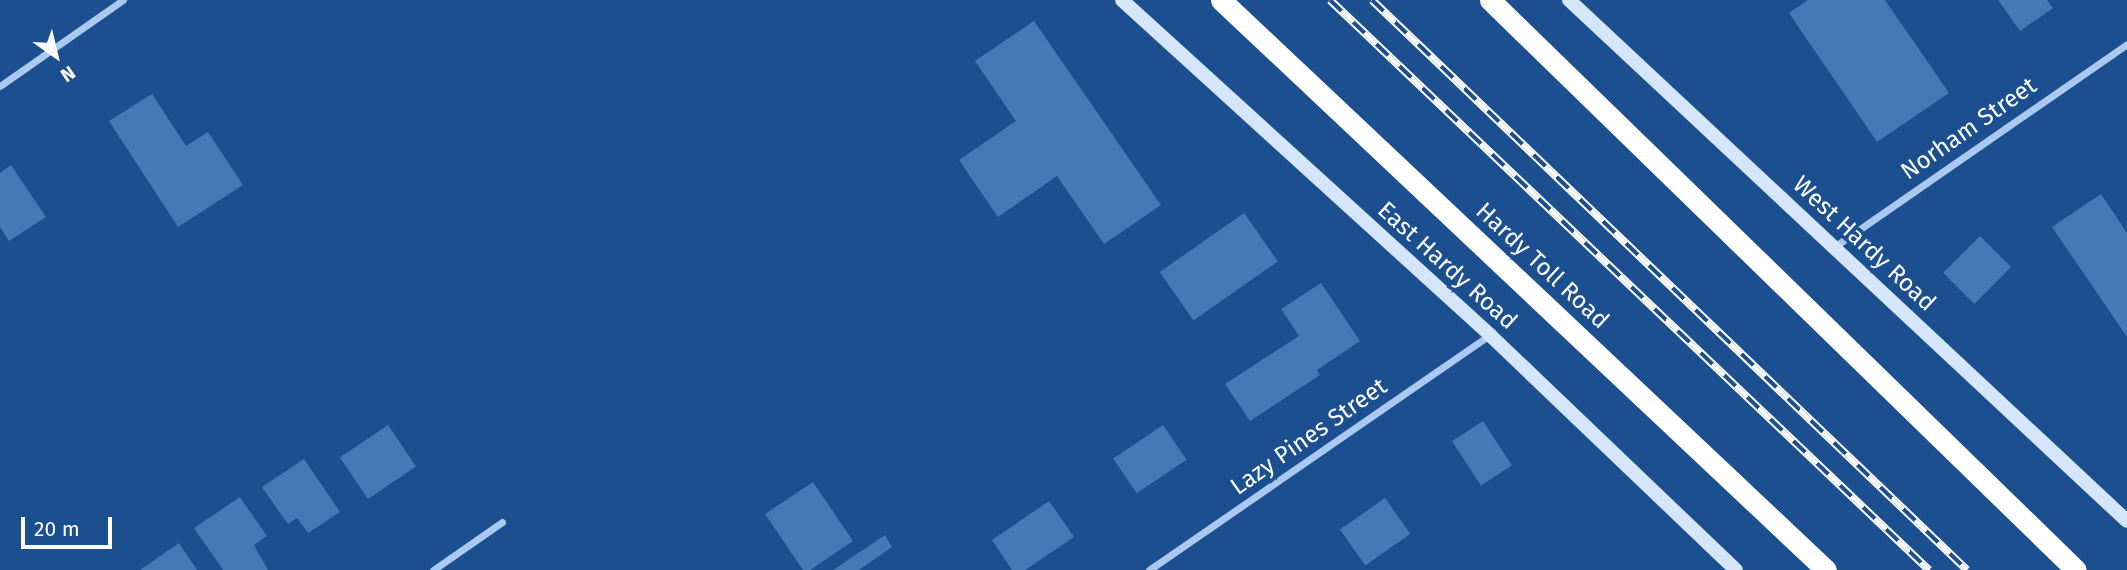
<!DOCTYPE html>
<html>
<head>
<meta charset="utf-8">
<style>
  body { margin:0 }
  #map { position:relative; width:2127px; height:570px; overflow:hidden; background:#1b4f8f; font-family:"Fira Sans",sans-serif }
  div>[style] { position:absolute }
  .building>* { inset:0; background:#4478b7; transform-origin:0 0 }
  .street>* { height:7px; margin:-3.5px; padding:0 3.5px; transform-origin:3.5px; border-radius:3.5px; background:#a9c9ee }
  .secondary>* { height:14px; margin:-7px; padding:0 7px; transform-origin:7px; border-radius:7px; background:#d6e6fa }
  .highway>* { height:21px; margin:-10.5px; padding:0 10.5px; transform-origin:10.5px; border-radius:10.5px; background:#fff }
  .rail>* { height:8px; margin-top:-4px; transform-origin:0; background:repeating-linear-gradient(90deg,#1b4f8f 0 16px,#fff 0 32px); box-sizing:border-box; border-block:2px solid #fff }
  span { translate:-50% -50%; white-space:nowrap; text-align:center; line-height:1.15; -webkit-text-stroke:7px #1b4f8f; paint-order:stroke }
  .street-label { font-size:24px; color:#fff }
  .north { position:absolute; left:21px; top:21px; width:70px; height:70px; -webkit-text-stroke:5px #1b4f8f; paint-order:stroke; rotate:146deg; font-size:19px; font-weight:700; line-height:28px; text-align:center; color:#fff }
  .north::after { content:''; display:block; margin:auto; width:24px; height:32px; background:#fff; clip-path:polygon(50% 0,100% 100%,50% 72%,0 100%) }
  .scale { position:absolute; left:21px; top:517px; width:91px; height:32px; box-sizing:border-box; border:4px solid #fff; border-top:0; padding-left:9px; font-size:21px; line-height:24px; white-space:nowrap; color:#fff; -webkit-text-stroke:5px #1b4f8f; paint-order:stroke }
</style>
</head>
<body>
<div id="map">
  <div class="building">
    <div style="clip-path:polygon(1808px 0,1885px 0,1949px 93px,1877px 142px,1789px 13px)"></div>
    <div style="clip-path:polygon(1998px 0,2047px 0,2053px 8px,2020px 31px)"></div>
    <div style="clip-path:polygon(1034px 21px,1161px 205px,1104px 244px,1057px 176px,998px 217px,959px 160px,1016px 121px,975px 61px)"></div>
    <div style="clip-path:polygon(152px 94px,186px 146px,208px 132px,243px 185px,178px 227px,109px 121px)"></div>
    <div style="clip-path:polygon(11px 165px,46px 217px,9px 241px,0 227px,0 173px)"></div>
    <div style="clip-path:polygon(2101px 194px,2127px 233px,2127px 337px,2052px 227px)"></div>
    <div style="left:1244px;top:213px;width:59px;height:103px;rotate:55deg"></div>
    <div style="left:1980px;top:236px;width:44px;height:52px;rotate:45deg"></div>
    <div style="clip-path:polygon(1321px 283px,1360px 341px,1317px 370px,1320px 375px,1250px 421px,1225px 384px,1299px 336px,1281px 309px)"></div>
    <div style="left:1483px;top:421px;width:53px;height:37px;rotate:57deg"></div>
    <div style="left:388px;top:425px;width:50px;height:58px;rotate:56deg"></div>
    <div style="left:1163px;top:425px;width:42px;height:60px;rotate:56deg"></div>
    <div style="clip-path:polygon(304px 459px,340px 512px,308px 533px,297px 518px,288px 524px,262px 487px)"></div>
    <div style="clip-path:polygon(813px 482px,853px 541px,810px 570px,803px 570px,765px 514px)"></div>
    <div style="clip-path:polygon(240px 497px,267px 536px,254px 545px,268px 570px,223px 570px,194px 528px)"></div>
    <div style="left:1385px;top:498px;width:44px;height:55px;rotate:55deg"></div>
    <div style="clip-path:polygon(1049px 501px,1074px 537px,1025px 570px,1012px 570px,992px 540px)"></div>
    <div style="clip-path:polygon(885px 535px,892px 547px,859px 570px,833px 570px)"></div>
    <div style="clip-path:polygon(179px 543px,197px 570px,140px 570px)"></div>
  </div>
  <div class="street">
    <div style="left:0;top:86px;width:150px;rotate:-35deg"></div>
    <div style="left:1834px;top:247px;width:356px;rotate:-34.7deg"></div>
    <div style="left:433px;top:570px;width:84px;rotate:-34.8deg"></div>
    <div style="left:1149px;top:570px;width:414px;rotate:-34.6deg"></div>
  </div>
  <div class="secondary">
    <div style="left:1122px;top:0;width:498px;rotate:42.3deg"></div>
    <div style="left:1490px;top:335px;width:340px;rotate:43.7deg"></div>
    <div style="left:1569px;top:0;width:763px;rotate:43.04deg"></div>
  </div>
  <div class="highway">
    <div style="left:1221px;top:0;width:831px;rotate:43.29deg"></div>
    <div style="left:1490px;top:0;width:817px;rotate:44.21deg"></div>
  </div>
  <div class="rail">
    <div style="left:1330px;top:0;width:827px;rotate:43.58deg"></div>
    <div style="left:1372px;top:0;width:824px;rotate:43.77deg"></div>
  </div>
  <div class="street-label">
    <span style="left:1969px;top:129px;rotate:-35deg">Norham Street</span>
    <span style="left:1864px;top:244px;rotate:43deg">West Hardy Road</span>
    <span style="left:1447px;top:266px;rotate:42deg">East Hardy Road</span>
    <span style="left:1542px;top:266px;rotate:43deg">Hardy Toll Road</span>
    <span style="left:1309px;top:437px;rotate:-35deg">Lazy Pines Street</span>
  </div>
  <div class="north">N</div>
  <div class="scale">20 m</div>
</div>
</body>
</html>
